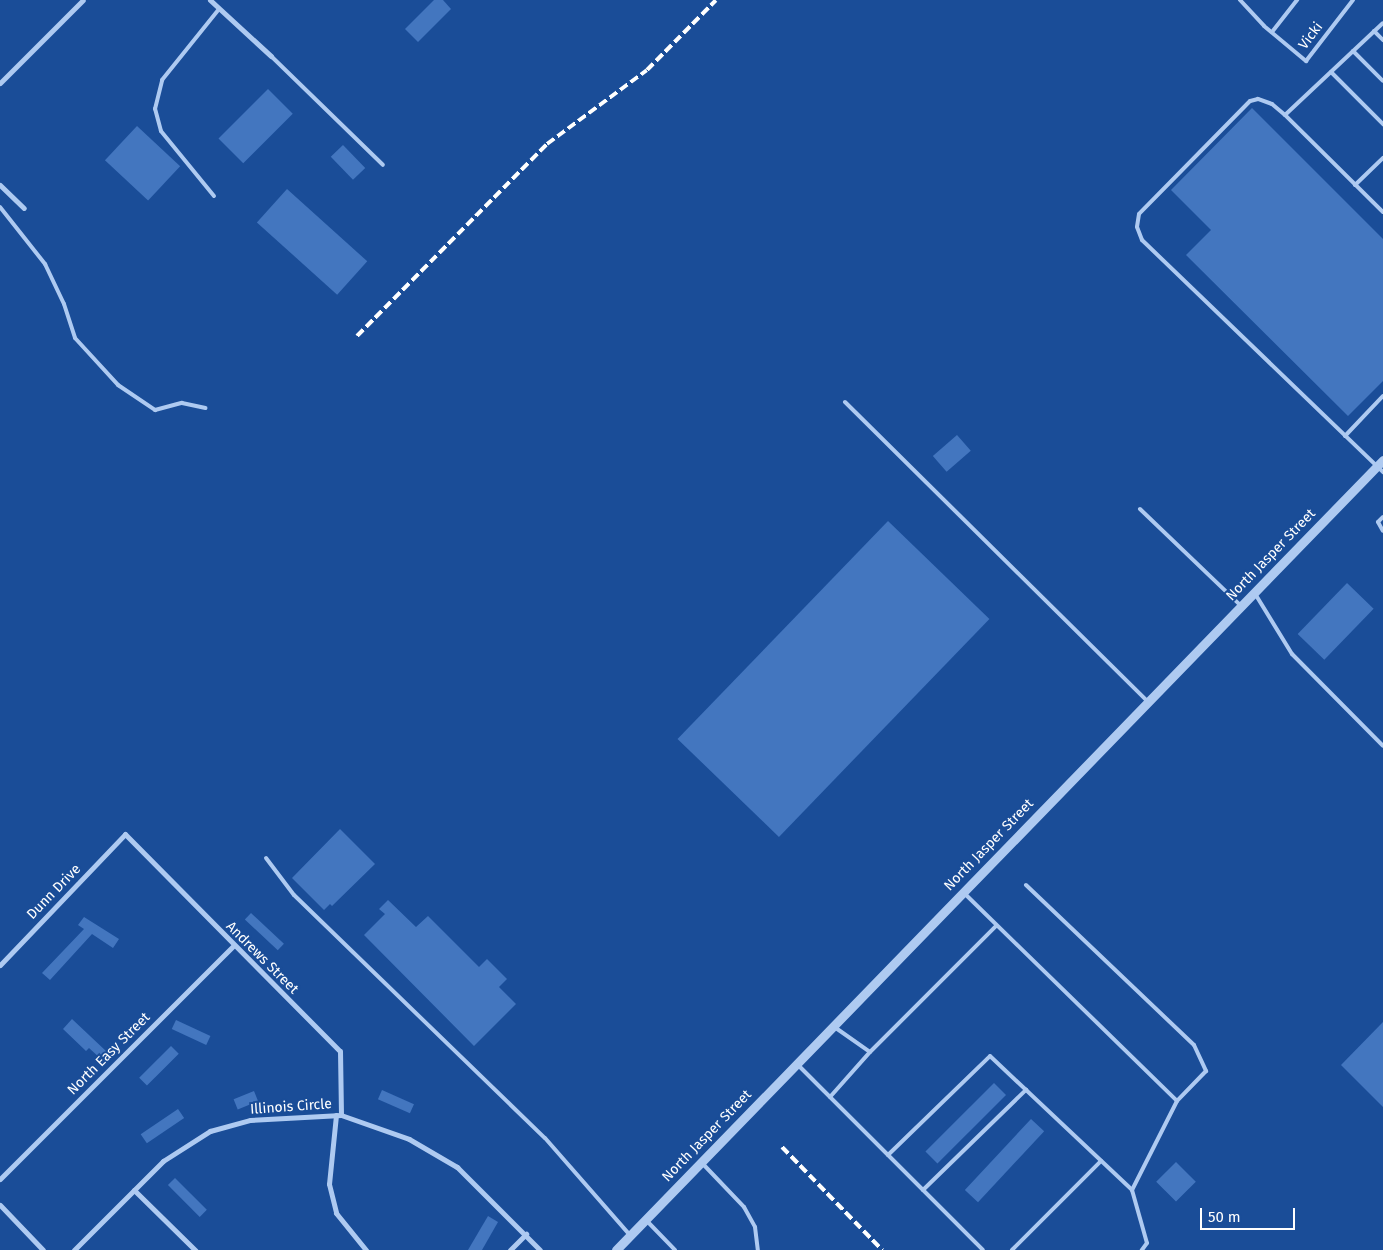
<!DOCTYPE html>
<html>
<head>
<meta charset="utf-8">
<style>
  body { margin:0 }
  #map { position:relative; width:1383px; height:1250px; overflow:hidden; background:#1a4d98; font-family:"Fira Sans",sans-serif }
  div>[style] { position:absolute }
  .building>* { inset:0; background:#4376bf; transform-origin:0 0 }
  .service>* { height:4px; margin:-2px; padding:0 2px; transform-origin:2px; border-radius:2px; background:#aecaf1 }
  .minor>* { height:5px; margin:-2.5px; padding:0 2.5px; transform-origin:2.5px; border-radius:2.5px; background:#aecaf1 }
  .tertiary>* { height:9px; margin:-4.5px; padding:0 4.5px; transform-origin:4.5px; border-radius:4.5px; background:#aecaf1 }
  .rail>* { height:4px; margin-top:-2px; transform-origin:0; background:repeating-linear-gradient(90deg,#fff 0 9px,transparent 0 13px) }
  span { translate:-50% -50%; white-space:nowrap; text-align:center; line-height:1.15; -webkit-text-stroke:4px #1a4d98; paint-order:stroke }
  .street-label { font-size:14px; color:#fff }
  .scale { position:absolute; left:1200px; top:1208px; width:95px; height:22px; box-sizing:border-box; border:2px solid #fff; border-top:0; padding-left:6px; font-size:15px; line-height:18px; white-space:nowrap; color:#fff; -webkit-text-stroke:4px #1a4d98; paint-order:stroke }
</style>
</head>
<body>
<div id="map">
  <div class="building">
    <div style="clip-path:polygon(434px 0,443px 0,451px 9px,418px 42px,405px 29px)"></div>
    <div style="left:268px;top:89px;width:35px;height:70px;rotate:45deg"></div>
    <div style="clip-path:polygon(1252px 108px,1383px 239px,1383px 381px,1348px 416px,1186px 255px,1211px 230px,1171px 190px)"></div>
    <div style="left:137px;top:126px;width:59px;height:47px;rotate:43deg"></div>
    <div style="left:343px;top:145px;width:32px;height:17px;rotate:46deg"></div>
    <div style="left:287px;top:189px;width:108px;height:45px;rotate:42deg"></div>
    <div style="left:957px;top:435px;width:21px;height:32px;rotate:49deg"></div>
    <div style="left:888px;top:521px;width:141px;height:303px;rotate:44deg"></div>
    <div style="left:1347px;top:583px;width:37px;height:71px;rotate:44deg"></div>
    <div style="clip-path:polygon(340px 829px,375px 864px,332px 906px,330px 904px,324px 910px,292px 878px)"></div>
    <div style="clip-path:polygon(388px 900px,416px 927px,428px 916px,479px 967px,487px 959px,507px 979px,499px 987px,516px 1004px,474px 1046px,364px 935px,385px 914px,379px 909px)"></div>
    <div style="left:251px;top:913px;width:45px;height:9px;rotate:43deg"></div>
    <div style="clip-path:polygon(84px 917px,119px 939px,113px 948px,92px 934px,50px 980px,42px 973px,84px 929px,78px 925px)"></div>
    <div style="clip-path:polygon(72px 1019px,107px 1052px,101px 1059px,89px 1048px,86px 1051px,63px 1029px)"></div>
    <div style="left:176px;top:1020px;width:38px;height:10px;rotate:25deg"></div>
    <div style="clip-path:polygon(1383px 1022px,1383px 1107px,1341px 1065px)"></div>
    <div style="left:171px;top:1046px;width:11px;height:45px;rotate:45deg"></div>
    <div style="left:994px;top:1083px;width:17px;height:97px;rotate:45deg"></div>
    <div style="left:382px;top:1090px;width:35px;height:10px;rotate:24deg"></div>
    <div style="left:254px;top:1091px;width:11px;height:22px;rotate:68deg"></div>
    <div style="left:178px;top:1109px;width:11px;height:45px;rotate:56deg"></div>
    <div style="left:1031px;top:1119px;width:18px;height:97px;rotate:43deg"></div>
    <div style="left:1176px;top:1162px;width:28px;height:28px;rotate:45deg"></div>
    <div style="left:175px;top:1178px;width:45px;height:10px;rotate:45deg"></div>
    <div style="clip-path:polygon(488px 1216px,498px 1222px,482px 1250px,468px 1250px)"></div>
  </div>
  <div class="service">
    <div style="left:1240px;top:0;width:35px;rotate:47deg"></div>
    <div style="left:1264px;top:26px;width:55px;rotate:39.8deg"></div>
    <div style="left:1306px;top:61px;width:77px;rotate:-52.4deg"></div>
    <div style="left:1374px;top:31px;width:13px;rotate:45deg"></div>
    <div style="left:1272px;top:32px;width:41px;rotate:-52deg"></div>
    <div style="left:1353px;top:51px;width:42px;rotate:45deg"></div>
    <div style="left:271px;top:56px;width:156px;rotate:44.2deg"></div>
    <div style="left:1331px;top:72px;width:74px;rotate:45deg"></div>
    <div style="left:1285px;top:115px;width:134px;rotate:-43.2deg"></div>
    <div style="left:1355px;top:185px;width:39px;rotate:-44deg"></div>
    <div style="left:214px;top:196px;width:84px;rotate:-129.2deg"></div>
    <div style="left:161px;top:131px;width:23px;rotate:-105deg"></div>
    <div style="left:155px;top:109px;width:30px;rotate:-76deg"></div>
    <div style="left:162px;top:80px;width:91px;rotate:-51.2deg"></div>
    <div style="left:0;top:207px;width:73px;rotate:51.7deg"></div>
    <div style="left:45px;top:264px;width:44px;rotate:64.6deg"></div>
    <div style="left:64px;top:304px;width:36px;rotate:72deg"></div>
    <div style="left:75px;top:338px;width:64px;rotate:47.5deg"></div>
    <div style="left:118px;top:385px;width:45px;rotate:34deg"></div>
    <div style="left:155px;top:410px;width:28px;rotate:-15deg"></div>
    <div style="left:182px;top:403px;width:24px;rotate:12deg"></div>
    <div style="left:1383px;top:212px;width:138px;rotate:-135.3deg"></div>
    <div style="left:1285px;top:115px;width:17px;rotate:-140deg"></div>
    <div style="left:1272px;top:104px;width:15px;rotate:-160deg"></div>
    <div style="left:1258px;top:99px;width:8px;rotate:166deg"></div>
    <div style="left:1250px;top:101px;width:158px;rotate:134.5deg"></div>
    <div style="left:1139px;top:214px;width:13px;rotate:99deg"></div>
    <div style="left:1137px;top:227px;width:14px;rotate:69deg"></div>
    <div style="left:1142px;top:240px;width:335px;rotate:43.9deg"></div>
    <div style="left:845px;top:402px;width:425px;rotate:44.7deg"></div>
    <div style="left:1345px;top:436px;width:55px;rotate:-46.5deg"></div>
    <div style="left:1140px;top:509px;width:140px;rotate:43.8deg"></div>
    <div style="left:1383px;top:517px;width:7px;rotate:135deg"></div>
    <div style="left:1378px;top:522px;width:10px;rotate:61deg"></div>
    <div style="left:1254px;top:592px;width:73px;rotate:58.5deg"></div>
    <div style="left:1292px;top:654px;width:129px;rotate:45.3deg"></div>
    <div style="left:266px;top:858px;width:46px;rotate:52.9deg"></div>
    <div style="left:294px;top:895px;width:349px;rotate:44.1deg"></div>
    <div style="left:545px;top:1138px;width:129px;rotate:48.8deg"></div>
    <div style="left:1026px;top:885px;width:232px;rotate:43.6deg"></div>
    <div style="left:1194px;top:1045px;width:29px;rotate:65deg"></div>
    <div style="left:1206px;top:1071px;width:42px;rotate:134deg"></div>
    <div style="left:963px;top:892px;width:299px;rotate:44.3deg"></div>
    <div style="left:1177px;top:1101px;width:100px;rotate:116.8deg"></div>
    <div style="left:1132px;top:1190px;width:55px;rotate:74.2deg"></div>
    <div style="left:1147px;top:1243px;width:9px;rotate:126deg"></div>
    <div style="left:833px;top:1026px;width:45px;rotate:35.1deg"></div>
    <div style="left:870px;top:1052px;width:178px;rotate:-45deg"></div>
    <div style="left:796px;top:1063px;width:264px;rotate:45deg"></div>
    <div style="left:830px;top:1097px;width:60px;rotate:-48.4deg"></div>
    <div style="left:888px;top:1155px;width:142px;rotate:-44.1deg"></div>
    <div style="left:990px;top:1056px;width:195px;rotate:43.3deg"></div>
    <div style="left:702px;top:1163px;width:61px;rotate:46.3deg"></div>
    <div style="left:744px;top:1207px;width:23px;rotate:61deg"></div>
    <div style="left:755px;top:1227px;width:23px;rotate:83deg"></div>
    <div style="left:923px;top:1190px;width:144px;rotate:-44.2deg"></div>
    <div style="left:645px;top:1219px;width:43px;rotate:45.9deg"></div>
    <div style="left:1012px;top:1250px;width:126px;rotate:-45deg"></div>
  </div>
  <div class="minor">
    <div style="left:210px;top:0;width:83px;rotate:42.6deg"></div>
    <div style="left:0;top:83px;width:117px;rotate:-45deg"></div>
    <div style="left:0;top:185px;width:33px;rotate:44deg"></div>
    <div style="left:0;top:965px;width:181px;rotate:-46.3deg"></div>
    <div style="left:125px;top:834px;width:305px;rotate:45.3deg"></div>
    <div style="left:340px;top:1051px;width:64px;rotate:89.1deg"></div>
    <div style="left:336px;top:1115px;width:69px;rotate:95.8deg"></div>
    <div style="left:329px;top:1184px;width:30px;rotate:76deg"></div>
    <div style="left:336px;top:1213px;width:48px;rotate:51deg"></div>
    <div style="left:0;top:1179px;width:331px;rotate:-45deg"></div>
    <div style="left:134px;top:1190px;width:86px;rotate:44.5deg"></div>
    <div style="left:0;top:1205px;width:62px;rotate:46.3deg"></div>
    <div style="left:74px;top:1250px;width:126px;rotate:-45deg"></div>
    <div style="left:163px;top:1161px;width:56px;rotate:-32.6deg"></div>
    <div style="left:210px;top:1131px;width:41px;rotate:-15.4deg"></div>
    <div style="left:250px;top:1120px;width:91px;rotate:-3.1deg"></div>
    <div style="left:341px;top:1115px;width:72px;rotate:19.4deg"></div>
    <div style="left:409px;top:1139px;width:56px;rotate:30.3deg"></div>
    <div style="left:457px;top:1167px;width:117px;rotate:45deg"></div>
    <div style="left:510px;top:1250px;width:23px;rotate:-45deg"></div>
  </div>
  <div class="tertiary">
    <div style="left:616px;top:1250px;width:1101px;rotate:-45.85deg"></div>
  </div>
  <div class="rail">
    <div style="left:357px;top:336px;width:270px;rotate:-45.3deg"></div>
    <div style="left:547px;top:144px;width:124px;rotate:-36.5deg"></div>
    <div style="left:647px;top:70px;width:98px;rotate:-45.4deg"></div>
    <div style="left:782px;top:1147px;width:144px;rotate:45.8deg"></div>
  </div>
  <div class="street-label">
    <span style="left:1311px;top:36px;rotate:-53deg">Vicki</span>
    <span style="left:1271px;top:555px;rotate:-46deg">North Jasper Street</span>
    <span style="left:989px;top:845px;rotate:-46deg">North Jasper Street</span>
    <span style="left:54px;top:892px;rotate:-46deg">Dunn Drive</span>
    <span style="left:262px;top:958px;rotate:45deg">Andrews Street</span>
    <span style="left:109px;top:1054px;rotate:-45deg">North Easy Street</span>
    <span style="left:291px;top:1107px;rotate:-4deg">Illinois Circle</span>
    <span style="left:707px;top:1136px;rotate:-46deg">North Jasper Street</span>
  </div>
  <div class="scale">50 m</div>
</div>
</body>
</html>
